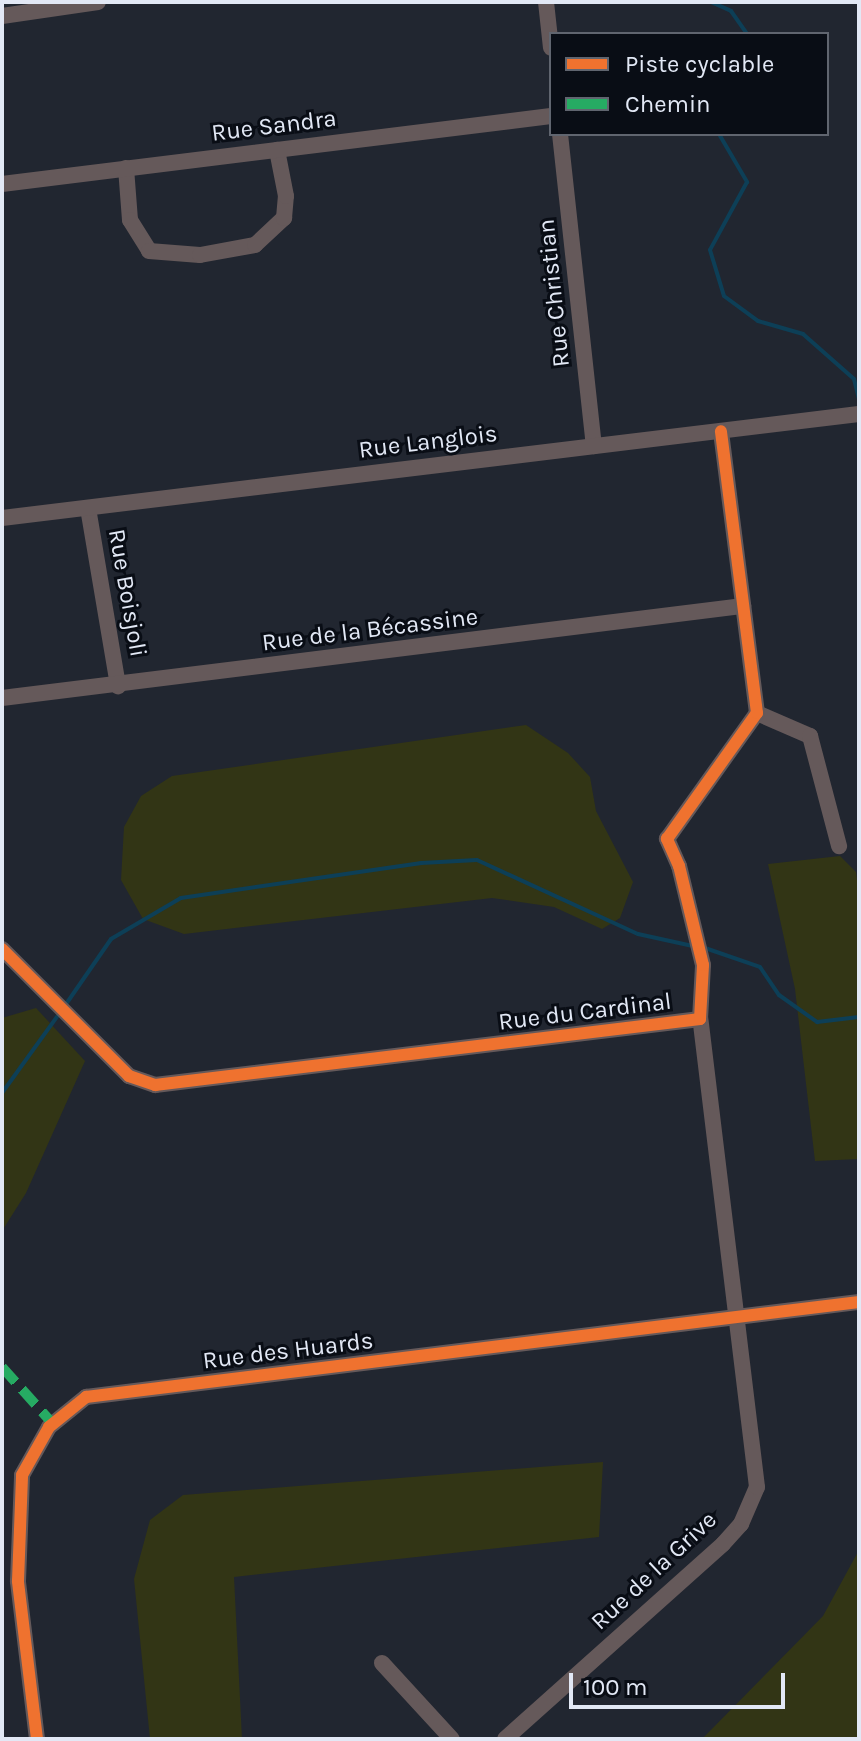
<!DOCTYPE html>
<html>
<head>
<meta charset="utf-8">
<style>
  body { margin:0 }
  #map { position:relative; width:861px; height:1741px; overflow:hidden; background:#212630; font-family:Karla,sans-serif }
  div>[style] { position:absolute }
  .green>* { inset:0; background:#323515 }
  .stream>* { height:4px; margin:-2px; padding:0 2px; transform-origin:2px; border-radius:2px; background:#0d3f57 }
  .street>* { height:16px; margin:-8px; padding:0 8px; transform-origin:8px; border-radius:8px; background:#65595a }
  .quiet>* { height:10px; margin-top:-5px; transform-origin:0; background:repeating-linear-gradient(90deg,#26ab63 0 20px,transparent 0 30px) }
  .cycleway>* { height:12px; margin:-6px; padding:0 6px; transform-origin:6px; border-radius:6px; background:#ef722f }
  span { translate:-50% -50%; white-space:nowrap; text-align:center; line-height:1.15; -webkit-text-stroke:6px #090d15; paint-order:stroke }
  .street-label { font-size:24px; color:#e2e8f5 }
  .frame { position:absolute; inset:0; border:4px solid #e2e8f5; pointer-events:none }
  .legend { position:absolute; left:549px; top:32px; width:280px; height:104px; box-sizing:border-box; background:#090d15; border:2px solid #60656f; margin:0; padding:10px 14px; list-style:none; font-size:24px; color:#e2e8f5 }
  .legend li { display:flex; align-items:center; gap:16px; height:40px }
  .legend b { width:40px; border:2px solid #60656f }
  .scale { position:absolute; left:569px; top:1673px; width:216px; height:36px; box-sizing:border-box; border:4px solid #e2e8f5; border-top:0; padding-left:10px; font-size:24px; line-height:28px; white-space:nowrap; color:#e2e8f5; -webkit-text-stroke:6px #090d15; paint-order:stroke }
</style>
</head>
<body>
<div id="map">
  <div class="green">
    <div style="clip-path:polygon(526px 725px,568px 753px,590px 777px,596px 811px,633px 882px,620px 918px,602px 929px,554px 907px,492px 898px,184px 934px,143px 919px,121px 880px,124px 827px,141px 796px,172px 776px)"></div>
    <div style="clip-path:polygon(840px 856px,856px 872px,859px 896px,859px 1159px,815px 1161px,795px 989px,768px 864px)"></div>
    <div style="clip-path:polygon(36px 1008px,85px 1061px,26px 1193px,2px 1231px,2px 1018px)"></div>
    <div style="clip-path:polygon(603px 1462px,599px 1537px,234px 1577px,242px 1739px,150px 1739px,134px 1579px,150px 1520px,183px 1495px)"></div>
    <div style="clip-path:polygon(859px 1550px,859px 1739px,702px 1739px,823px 1616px)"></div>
  </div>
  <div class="stream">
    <div style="left:711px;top:2px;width:22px;rotate:24deg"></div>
    <div style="left:731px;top:11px;width:28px;rotate:55deg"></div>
    <div style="left:719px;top:134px;width:56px;rotate:59.7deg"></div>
    <div style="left:747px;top:182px;width:77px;rotate:118.6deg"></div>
    <div style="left:710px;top:250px;width:48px;rotate:73.1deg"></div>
    <div style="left:724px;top:296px;width:42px;rotate:36.3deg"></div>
    <div style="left:758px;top:321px;width:47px;rotate:16.1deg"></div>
    <div style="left:803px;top:334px;width:68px;rotate:41.4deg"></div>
    <div style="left:854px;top:379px;width:21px;rotate:76deg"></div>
    <div style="left:705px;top:948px;width:58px;rotate:19.1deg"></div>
    <div style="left:760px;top:967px;width:34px;rotate:56deg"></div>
    <div style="left:779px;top:995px;width:47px;rotate:35.4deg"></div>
    <div style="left:817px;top:1022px;width:42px;rotate:-6.8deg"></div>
    <div style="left:64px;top:1007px;width:83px;rotate:-55.3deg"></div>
    <div style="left:111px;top:939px;width:81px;rotate:-30.4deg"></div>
    <div style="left:181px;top:898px;width:243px;rotate:-8.3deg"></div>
    <div style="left:421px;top:863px;width:56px;rotate:-3.1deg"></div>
    <div style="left:477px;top:860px;width:177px;rotate:24.7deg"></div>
    <div style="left:638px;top:934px;width:56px;rotate:12.3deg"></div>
    <div style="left:2px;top:1093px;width:97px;rotate:-54.2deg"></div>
  </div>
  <div class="street">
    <div style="left:546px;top:2px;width:46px;rotate:83.8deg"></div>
    <div style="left:2px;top:16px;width:97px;rotate:-8.3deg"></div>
    <div style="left:560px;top:134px;width:314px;rotate:83.8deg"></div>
    <div style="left:126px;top:168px;width:52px;rotate:85.6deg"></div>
    <div style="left:130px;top:220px;width:36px;rotate:58deg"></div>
    <div style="left:149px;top:251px;width:51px;rotate:4.5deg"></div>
    <div style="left:200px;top:255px;width:56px;rotate:-10.3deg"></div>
    <div style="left:255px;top:245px;width:40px;rotate:-43deg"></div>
    <div style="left:284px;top:218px;width:22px;rotate:-85deg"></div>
    <div style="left:286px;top:196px;width:47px;rotate:-101.1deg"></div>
    <div style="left:2px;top:184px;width:553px;rotate:-7.06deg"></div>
    <div style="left:88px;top:508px;width:181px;rotate:80.4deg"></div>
    <div style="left:2px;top:518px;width:863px;rotate:-6.92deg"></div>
    <div style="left:2px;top:698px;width:747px;rotate:-7.08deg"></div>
    <div style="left:757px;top:713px;width:58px;rotate:23.5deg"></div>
    <div style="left:810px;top:736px;width:114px;rotate:75.2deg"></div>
    <div style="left:2px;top:949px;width:180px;rotate:45deg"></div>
    <div style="left:129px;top:1076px;width:28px;rotate:19deg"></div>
    <div style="left:155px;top:1085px;width:549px;rotate:-6.9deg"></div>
    <div style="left:700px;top:1019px;width:54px;rotate:-86.8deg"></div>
    <div style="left:703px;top:965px;width:102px;rotate:-103.6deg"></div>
    <div style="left:679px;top:866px;width:30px;rotate:-114deg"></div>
    <div style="left:667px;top:839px;width:155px;rotate:-54.5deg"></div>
    <div style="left:757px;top:713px;width:284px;rotate:-97.3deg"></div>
    <div style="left:382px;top:1663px;width:103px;rotate:47.4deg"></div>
    <div style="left:37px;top:1739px;width:159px;rotate:-96.9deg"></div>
    <div style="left:18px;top:1581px;width:106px;rotate:-87.8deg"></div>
    <div style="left:22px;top:1475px;width:55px;rotate:-60.6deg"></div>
    <div style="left:49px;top:1427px;width:48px;rotate:-39deg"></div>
    <div style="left:86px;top:1397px;width:779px;rotate:-7.01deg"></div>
    <div style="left:505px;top:1739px;width:292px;rotate:-41.8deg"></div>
    <div style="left:723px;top:1544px;width:27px;rotate:-48deg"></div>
    <div style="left:741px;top:1524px;width:40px;rotate:-66.6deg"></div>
    <div style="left:757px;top:1487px;width:471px;rotate:-96.9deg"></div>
  </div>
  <div class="quiet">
    <div style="left:2px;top:1367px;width:76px;rotate:48.2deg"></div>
  </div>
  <div class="cycleway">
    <div style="left:2px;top:949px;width:180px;rotate:45deg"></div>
    <div style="left:129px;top:1076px;width:28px;rotate:19deg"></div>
    <div style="left:155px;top:1085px;width:549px;rotate:-6.9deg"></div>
    <div style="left:700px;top:1019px;width:54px;rotate:-86.8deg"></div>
    <div style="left:703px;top:965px;width:102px;rotate:-103.6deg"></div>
    <div style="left:679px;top:866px;width:30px;rotate:-114deg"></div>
    <div style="left:667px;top:839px;width:155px;rotate:-54.5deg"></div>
    <div style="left:757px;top:713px;width:284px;rotate:-97.3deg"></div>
    <div style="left:37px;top:1739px;width:159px;rotate:-96.9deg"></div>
    <div style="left:18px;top:1581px;width:106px;rotate:-87.8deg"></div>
    <div style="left:22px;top:1475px;width:55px;rotate:-60.6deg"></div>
    <div style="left:49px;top:1427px;width:48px;rotate:-39deg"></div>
    <div style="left:86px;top:1397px;width:779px;rotate:-7.01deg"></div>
  </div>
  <div class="street-label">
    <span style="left:274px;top:126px;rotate:-7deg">Rue Sandra</span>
    <span style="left:554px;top:293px;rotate:-96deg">Rue Christian</span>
    <span style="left:428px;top:442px;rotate:-7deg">Rue Langlois</span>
    <span style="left:127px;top:593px;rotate:80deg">Rue Boisjoli</span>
    <span style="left:370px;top:630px;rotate:-7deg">Rue de la Bécassine</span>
    <span style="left:585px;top:1012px;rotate:-7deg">Rue du Cardinal</span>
    <span style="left:288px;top:1351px;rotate:-7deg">Rue des Huards</span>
    <span style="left:654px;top:1571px;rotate:-43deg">Rue de la Grive</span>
  </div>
  <div class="frame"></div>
  <ul class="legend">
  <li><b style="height:10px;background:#ef722f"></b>Piste cyclable</li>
  <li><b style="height:10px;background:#26ab63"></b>Chemin</li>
  </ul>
  <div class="scale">100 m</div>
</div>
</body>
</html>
